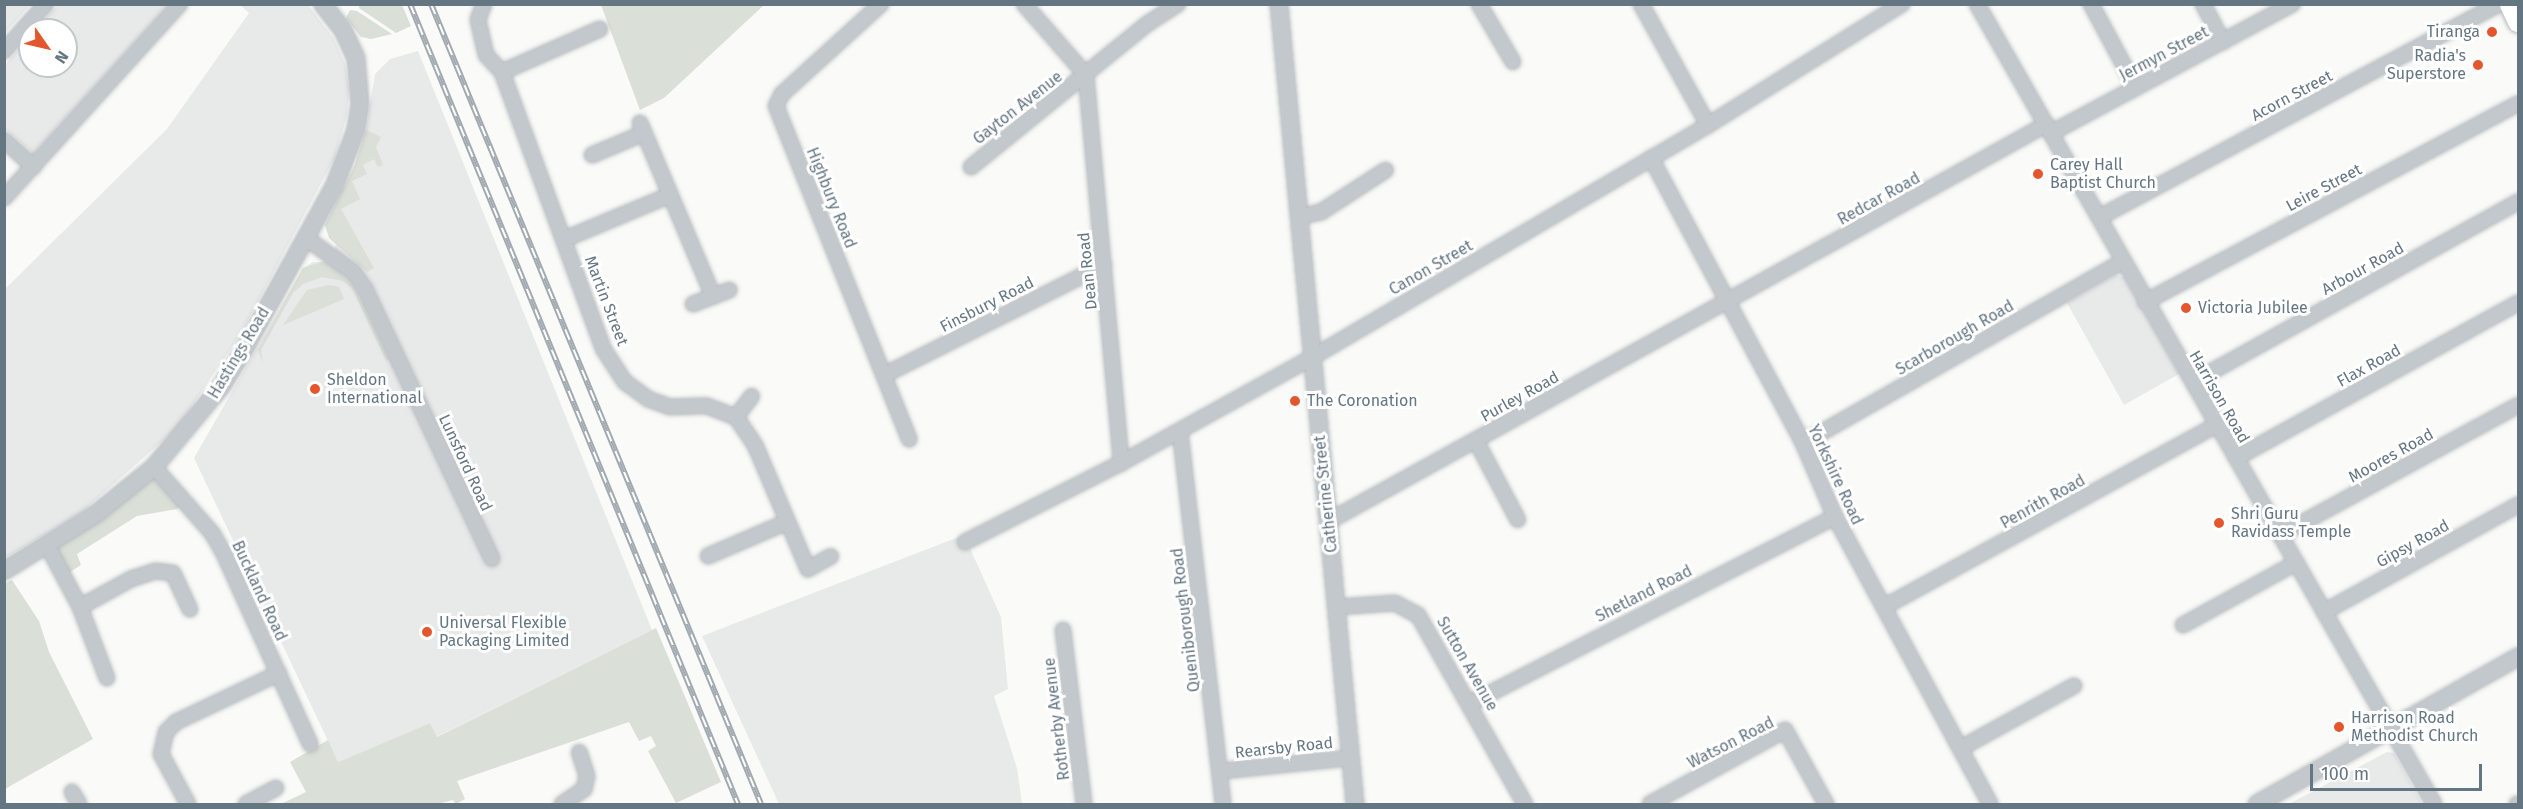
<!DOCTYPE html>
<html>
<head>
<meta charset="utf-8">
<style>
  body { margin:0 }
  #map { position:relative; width:2523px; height:809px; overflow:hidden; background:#fafaf8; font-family:"Fira Sans",sans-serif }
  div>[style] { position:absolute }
  .built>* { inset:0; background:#e8e9e9 }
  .green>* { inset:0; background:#dadfd7 }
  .roads { filter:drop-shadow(0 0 2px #b5babe) drop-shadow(0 0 2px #b5babe) }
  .minor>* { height:14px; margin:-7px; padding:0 7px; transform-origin:7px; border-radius:7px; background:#c3c8cc }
  .tertiary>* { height:16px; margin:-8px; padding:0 8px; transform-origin:8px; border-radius:8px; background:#c3c8cc }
  .primary>* { height:21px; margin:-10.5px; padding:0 10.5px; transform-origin:10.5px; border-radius:10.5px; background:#fff }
  .rail>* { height:6px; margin-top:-3px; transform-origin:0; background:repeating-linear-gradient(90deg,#fff 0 11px,#a2aab0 0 22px); box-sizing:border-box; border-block:2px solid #a2aab0 }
  .dots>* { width:16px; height:16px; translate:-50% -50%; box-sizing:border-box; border:3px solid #fff; border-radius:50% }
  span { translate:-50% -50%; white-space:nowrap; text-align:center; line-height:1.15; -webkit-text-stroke:6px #fff; paint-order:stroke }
  .poi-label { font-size:16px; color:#657683 }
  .right { translate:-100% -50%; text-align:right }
  .left { translate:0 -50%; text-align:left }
  .street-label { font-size:16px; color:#657683 }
  .frame { position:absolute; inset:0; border:6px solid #657683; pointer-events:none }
  .north { position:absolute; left:18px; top:18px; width:60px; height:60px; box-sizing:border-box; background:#fff; border:2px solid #c1c8cd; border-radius:50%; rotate:124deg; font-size:16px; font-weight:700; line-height:24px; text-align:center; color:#657683 }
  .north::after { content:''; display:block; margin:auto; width:21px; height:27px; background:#e4572e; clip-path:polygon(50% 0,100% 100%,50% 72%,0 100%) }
  .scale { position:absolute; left:2310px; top:764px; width:172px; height:27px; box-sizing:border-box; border:3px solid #657683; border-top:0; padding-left:8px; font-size:18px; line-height:21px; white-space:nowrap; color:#657683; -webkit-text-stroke:4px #fff; paint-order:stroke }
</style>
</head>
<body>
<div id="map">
  <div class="built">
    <div style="clip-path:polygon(5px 4px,30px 5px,5px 33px,4px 5px)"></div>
    <div style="clip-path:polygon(58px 5px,168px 5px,33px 153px,5px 129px,5px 65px,30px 36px,30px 66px,66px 66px,66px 30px,35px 30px)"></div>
    <div style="clip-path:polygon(240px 5px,308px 5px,334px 39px,345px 64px,349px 90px,347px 115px,335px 157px,240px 335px,176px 429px,83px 511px,5px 558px,4px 290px,167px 129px,249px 13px)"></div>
    <div style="clip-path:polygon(418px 51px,652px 630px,436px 737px,430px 723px,338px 762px,194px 458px,303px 268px,313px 262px,327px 262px,336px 245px,325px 225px,354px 167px,366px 130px,375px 74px,390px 59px)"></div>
    <div style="clip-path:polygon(2116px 275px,2124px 277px,2179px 374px,2124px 405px,2067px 303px)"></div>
    <div style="clip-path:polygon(964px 535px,1001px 617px,1008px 689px,994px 696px,1017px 768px,1022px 804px,779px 804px,702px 636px)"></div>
    <div style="clip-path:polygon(2387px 752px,2394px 753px,2422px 804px,2289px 804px)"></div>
  </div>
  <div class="green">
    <div style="clip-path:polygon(359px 5px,402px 5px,411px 26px,396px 33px,359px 8px)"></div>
    <div style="clip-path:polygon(601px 5px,601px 4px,764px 5px,664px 98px,640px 110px)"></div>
    <div style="clip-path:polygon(350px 10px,357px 11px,392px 34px,371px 39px,361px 37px,346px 18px)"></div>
    <div style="clip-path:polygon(366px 130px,381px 137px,376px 147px,383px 165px,378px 167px,374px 159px,363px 165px,367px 174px,352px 181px,360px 199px,341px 209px,374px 268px,367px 272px,329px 238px,325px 225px,354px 167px)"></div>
    <div style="clip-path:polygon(324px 261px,342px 274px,357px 293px,389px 359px,386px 361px,352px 288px,343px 281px,322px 277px,303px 284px,293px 293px,261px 350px,263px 363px,258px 350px,303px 268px)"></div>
    <div style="clip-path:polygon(329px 285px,339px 287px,344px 299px,283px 325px,307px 290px)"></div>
    <div style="clip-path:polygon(154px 467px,186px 503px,177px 509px,137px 516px,77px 554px,81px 565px,67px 574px,47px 545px)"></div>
    <div style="clip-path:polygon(12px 580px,39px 621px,49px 652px,93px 739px,5px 789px,4px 584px)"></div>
    <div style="clip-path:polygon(656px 628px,721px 782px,676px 803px,648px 751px,656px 746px,651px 736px,639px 741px,629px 722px,457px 781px,465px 799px,456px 804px,453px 800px,437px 804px,281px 804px,306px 792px,290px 762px,328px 740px,338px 762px,430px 723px,437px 737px)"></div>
  </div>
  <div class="roads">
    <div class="minor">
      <div style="left:484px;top:4px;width:17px;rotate:111deg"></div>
      <div style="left:478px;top:20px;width:36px;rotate:77deg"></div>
      <div style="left:486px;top:55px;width:23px;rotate:47deg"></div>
      <div style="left:502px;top:72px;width:296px;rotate:69.9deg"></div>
      <div style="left:604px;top:350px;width:38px;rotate:57deg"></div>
      <div style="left:625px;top:382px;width:29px;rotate:36deg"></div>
      <div style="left:648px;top:399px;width:23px;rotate:20deg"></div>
      <div style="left:670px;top:407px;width:37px;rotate:-2deg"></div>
      <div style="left:707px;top:406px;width:31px;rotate:21deg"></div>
      <div style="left:736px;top:417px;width:34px;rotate:56deg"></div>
      <div style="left:755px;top:445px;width:135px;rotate:66.9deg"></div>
      <div style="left:808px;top:569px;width:26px;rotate:-29deg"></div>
      <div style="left:881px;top:4px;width:134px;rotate:137.7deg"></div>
      <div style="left:782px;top:94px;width:13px;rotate:117deg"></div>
      <div style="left:776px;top:106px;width:359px;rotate:68.2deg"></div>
      <div style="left:1024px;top:4px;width:94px;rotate:48.9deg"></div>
      <div style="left:1479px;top:4px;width:67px;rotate:59.6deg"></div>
      <div style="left:1641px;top:4px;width:138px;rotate:61deg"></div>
      <div style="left:1977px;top:4px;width:921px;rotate:60.26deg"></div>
      <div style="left:2091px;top:4px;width:95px;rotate:61.8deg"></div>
      <div style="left:2203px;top:4px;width:43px;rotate:62.2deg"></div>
      <div style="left:4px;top:51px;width:63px;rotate:-48.2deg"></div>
      <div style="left:502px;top:72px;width:107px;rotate:-23.7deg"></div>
      <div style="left:1086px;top:75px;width:390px;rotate:84.8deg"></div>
      <div style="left:640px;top:123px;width:188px;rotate:67.1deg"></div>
      <div style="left:2051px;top:133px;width:274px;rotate:-28.1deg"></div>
      <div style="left:4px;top:140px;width:40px;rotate:42deg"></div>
      <div style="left:592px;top:155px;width:56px;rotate:-22.9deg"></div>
      <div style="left:1651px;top:158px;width:323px;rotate:61.9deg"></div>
      <div style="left:1803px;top:443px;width:81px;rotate:66.6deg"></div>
      <div style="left:1835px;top:517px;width:326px;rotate:61.6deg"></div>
      <div style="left:971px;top:167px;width:227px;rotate:-39.1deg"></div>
      <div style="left:1147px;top:24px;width:37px;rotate:-33deg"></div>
      <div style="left:4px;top:198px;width:262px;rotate:-47.8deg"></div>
      <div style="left:1299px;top:217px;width:23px;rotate:-13deg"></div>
      <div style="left:1321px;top:212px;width:77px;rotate:-32.9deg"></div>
      <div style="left:2100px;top:217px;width:452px;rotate:-28.1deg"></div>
      <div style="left:306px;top:238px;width:58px;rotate:35.9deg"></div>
      <div style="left:353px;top:272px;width:21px;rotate:55deg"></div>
      <div style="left:365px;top:289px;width:298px;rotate:64.8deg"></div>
      <div style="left:565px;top:239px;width:114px;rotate:-22.7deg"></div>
      <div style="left:2145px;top:302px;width:422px;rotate:-28deg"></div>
      <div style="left:693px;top:304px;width:39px;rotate:-21deg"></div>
      <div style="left:884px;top:375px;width:246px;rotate:-26.6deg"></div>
      <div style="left:2193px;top:382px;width:372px;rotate:-29deg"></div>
      <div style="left:736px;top:417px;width:26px;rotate:-53deg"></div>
      <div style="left:1180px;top:431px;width:375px;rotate:83.4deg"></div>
      <div style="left:1476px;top:441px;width:89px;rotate:62deg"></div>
      <div style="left:1803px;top:443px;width:367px;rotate:-29.6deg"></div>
      <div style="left:2236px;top:458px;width:322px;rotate:-28.8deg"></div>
      <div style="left:154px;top:467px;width:88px;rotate:48.7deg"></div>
      <div style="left:212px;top:533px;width:24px;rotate:60deg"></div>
      <div style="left:224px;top:554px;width:209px;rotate:65.6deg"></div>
      <div style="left:1329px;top:521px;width:820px;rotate:-28.94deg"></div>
      <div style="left:2280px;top:535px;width:271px;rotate:-28.6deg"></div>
      <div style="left:965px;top:542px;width:175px;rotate:-26.9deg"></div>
      <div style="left:1121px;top:463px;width:217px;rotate:-28.9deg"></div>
      <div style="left:1311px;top:358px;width:460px;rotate:-30.4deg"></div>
      <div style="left:1708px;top:125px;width:229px;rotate:-32deg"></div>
      <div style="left:47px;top:545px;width:70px;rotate:62deg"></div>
      <div style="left:80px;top:607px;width:76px;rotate:69.2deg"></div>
      <div style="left:708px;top:556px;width:86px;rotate:-23.3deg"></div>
      <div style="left:80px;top:607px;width:58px;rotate:-28.8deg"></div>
      <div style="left:131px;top:579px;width:26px;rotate:-18deg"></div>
      <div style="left:156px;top:571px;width:17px;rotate:7deg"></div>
      <div style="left:173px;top:573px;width:40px;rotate:65deg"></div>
      <div style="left:1337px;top:607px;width:58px;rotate:-3.9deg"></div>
      <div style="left:1395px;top:603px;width:26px;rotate:28deg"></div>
      <div style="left:1418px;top:615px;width:217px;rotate:60.5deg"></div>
      <div style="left:1884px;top:607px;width:379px;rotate:-28.7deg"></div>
      <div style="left:2324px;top:612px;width:222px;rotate:-28.9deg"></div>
      <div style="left:2183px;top:625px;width:129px;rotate:-28.8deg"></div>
      <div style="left:1063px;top:630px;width:175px;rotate:83.1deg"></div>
      <div style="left:1471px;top:703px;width:409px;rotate:-27.1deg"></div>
      <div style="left:1961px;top:748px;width:129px;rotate:-28.8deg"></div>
      <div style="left:1222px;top:771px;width:130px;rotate:-5.8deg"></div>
      <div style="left:72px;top:792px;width:14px;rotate:60deg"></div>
      <div style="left:188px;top:804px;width:57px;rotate:-118.4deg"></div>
      <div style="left:161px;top:754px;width:23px;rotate:-77deg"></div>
      <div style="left:166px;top:732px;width:14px;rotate:-45deg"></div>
      <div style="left:176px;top:722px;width:114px;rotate:-25.4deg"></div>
      <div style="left:246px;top:804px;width:34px;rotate:-28deg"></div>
      <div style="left:562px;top:804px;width:27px;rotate:-34deg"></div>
      <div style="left:584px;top:789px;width:13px;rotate:-77deg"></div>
      <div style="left:587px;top:776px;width:25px;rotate:-108deg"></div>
      <div style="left:1650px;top:804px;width:154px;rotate:-28.7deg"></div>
      <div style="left:1785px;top:730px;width:85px;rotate:61deg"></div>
      <div style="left:2517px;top:804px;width:1px"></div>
    </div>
    <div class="tertiary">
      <div style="left:1279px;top:4px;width:804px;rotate:84.57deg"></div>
      <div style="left:4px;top:571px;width:110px;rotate:-31.9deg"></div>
      <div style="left:97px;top:513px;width:73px;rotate:-38.9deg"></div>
      <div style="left:154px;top:467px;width:104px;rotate:-50.1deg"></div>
      <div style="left:221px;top:387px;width:46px;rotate:-58.4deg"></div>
      <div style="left:245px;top:348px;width:184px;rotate:-61.1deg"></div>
      <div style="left:334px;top:187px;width:61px;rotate:-68.9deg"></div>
      <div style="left:356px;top:130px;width:26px;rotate:-81deg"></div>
      <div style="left:360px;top:104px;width:46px;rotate:-95deg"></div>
      <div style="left:356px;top:58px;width:31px;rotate:-115deg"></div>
      <div style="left:343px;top:30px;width:33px;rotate:-128deg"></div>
      <div style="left:2257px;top:804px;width:300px;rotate:-29.4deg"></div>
    </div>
    <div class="primary">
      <div style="left:2510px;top:4px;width:19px;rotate:65deg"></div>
    </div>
  </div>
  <div class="rail">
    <div style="left:410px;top:4px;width:865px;rotate:67.71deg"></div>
    <div style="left:431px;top:4px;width:865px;rotate:67.58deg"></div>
  </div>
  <div class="dots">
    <div style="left:2492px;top:32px;background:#e4572e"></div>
    <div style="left:2478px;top:65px;background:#e4572e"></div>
    <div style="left:2038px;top:174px;background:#e4572e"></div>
    <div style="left:2186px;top:308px;background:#e4572e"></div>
    <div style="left:315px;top:389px;background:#e4572e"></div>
    <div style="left:1295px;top:401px;background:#e4572e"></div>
    <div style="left:2219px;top:523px;background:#e4572e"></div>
    <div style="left:427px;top:632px;background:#e4572e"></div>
    <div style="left:2339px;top:727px;background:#e4572e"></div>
  </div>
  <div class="poi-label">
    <span class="right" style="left:2480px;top:32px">Tiranga</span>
    <span class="right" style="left:2466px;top:65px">Radia's<br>Superstore</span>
    <span class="left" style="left:2050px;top:174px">Carey Hall<br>Baptist Church</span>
    <span class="left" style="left:2198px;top:308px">Victoria Jubilee</span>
    <span class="left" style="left:327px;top:389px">Sheldon<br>International</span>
    <span class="left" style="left:1307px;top:401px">The Coronation</span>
    <span class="left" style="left:2231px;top:523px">Shri Guru<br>Ravidass Temple</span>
    <span class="left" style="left:439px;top:632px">Universal Flexible<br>Packaging Limited</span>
    <span class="left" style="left:2351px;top:727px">Harrison Road<br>Methodist Church</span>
  </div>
  <div class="street-label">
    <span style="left:2164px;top:54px;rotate:-28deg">Jermyn Street</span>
    <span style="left:2292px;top:96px;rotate:-28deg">Acorn Street</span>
    <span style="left:1018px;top:108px;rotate:-38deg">Gayton Avenue</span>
    <span style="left:2324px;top:188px;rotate:-28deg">Leire Street</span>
    <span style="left:831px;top:198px;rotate:68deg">Highbury Road</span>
    <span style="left:1879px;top:199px;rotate:-29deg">Redcar Road</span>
    <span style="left:1431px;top:268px;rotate:-30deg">Canon Street</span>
    <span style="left:2363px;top:269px;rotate:-29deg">Arbour Road</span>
    <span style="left:1088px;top:271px;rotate:-96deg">Dean Road</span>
    <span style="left:606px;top:301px;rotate:69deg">Martin Street</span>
    <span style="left:987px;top:305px;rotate:-27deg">Finsbury Road</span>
    <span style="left:1955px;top:338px;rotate:-30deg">Scarborough Road</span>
    <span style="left:239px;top:353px;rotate:-59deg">Hastings Road</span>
    <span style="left:2369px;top:366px;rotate:-29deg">Flax Road</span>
    <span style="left:1520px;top:397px;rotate:-29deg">Purley Road</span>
    <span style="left:2219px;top:397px;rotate:60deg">Harrison Road</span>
    <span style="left:2391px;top:456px;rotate:-29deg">Moores Road</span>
    <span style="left:465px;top:463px;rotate:65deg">Lunsford Road</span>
    <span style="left:1835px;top:475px;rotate:65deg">Yorkshire Road</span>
    <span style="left:1326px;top:494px;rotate:-96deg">Catherine Street</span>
    <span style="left:2043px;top:502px;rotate:-29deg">Penrith Road</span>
    <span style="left:2413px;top:544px;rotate:-29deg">Gipsy Road</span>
    <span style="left:259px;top:591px;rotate:65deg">Buckland Road</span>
    <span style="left:1644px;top:594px;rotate:-27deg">Shetland Road</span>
    <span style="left:1186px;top:620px;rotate:-97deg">Queniborough Road</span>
    <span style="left:1467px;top:664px;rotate:60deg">Sutton Avenue</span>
    <span style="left:1057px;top:719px;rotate:-97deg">Rotherby Avenue</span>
    <span style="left:1731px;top:743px;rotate:-27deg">Watson Road</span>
    <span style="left:1284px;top:748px;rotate:-6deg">Rearsby Road</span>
  </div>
  <div class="frame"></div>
  <div class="north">N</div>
  <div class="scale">100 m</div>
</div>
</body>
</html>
